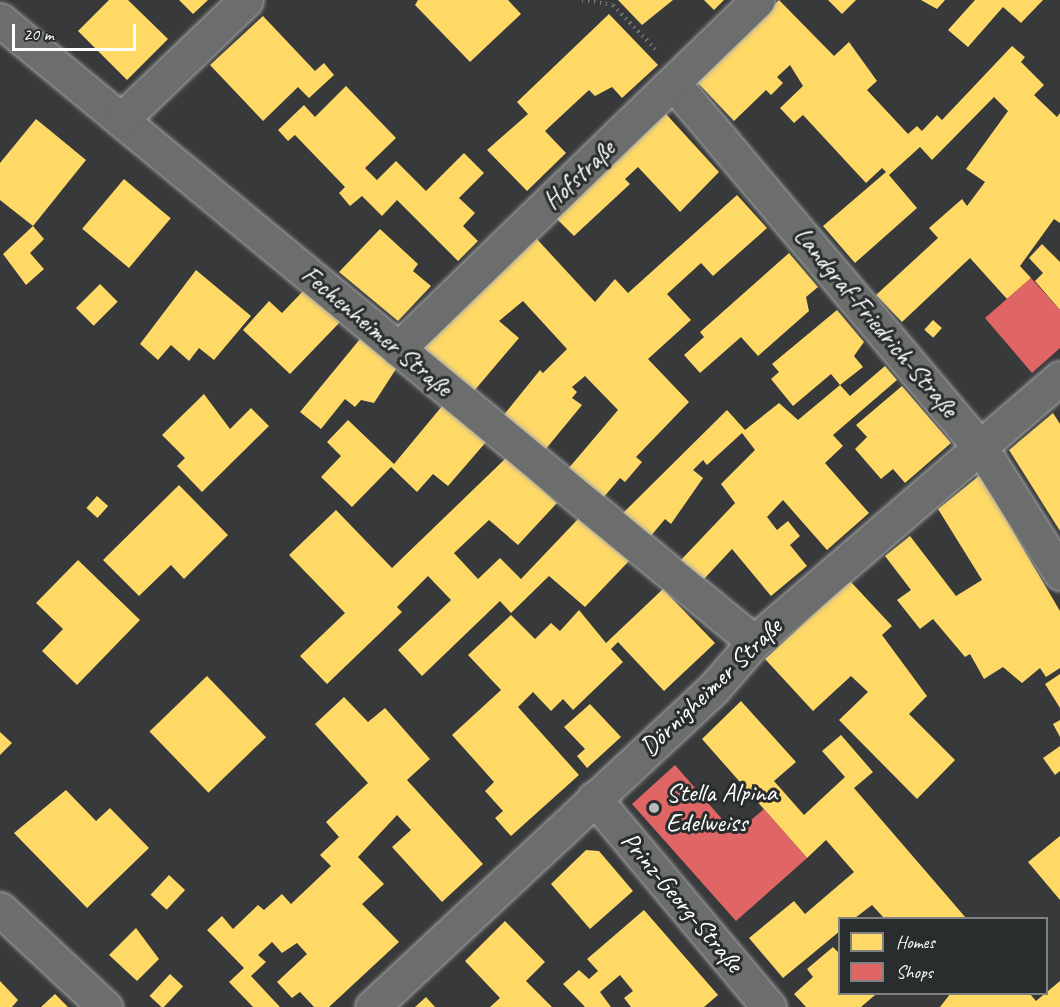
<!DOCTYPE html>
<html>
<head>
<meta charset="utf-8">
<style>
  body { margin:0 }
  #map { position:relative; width:1060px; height:1007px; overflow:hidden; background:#38393a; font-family:Caveat,sans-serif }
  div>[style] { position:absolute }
  .homes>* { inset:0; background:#ffd966; transform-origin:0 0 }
  .shops>* { inset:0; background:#e06666 }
  .path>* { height:4px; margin-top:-2px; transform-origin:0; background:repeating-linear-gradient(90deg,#757676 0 1.5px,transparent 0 6px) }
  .roads { filter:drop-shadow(0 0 2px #a5a6a6) drop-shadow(0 0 2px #a5a6a6) }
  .minor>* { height:33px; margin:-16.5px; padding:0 16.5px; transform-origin:16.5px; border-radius:16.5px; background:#6c6d6d }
  .dots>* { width:16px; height:16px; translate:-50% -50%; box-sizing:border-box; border:3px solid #2a2d2e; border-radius:50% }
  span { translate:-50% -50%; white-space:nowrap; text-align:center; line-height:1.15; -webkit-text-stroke:6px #2a2d2e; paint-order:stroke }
  .street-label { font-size:26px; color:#fff }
  .poi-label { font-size:26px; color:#fff }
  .left { translate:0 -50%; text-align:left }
  .legend { position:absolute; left:838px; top:917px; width:210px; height:78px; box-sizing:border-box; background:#2a2d2e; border:2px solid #7f8182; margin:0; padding:8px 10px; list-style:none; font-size:18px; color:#fff }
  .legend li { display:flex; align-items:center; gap:12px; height:30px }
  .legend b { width:30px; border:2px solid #7f8182 }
  .scale { position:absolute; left:12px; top:24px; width:124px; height:27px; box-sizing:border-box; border:3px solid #fff; border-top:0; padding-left:8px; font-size:18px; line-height:21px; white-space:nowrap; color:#fff; -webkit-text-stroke:4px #2a2d2e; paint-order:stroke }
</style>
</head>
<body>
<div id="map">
  <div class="homes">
    <div style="clip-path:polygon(109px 0,128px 0,168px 39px,127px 80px,78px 31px)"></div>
    <div style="clip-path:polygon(179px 0,208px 0,193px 14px)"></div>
    <div style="clip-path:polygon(418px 0,508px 0,521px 14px,470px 62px,415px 5px)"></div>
    <div style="clip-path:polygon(618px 0,673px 0,642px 25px)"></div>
    <div style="clip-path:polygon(704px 0,724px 0,714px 10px)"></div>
    <div style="clip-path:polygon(779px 0,834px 56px,849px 42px,877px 81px,867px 90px,908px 134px,917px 126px,922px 131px,937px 115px,942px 120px,1012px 46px,1025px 57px,1021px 62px,1044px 85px,1034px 95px,1057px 117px,1060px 113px,1060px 223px,1054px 219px,1020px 266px,1031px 278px,1007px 299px,970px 258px,902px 322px,876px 295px,938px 238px,929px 228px,962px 199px,967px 206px,985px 182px,966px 169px,1008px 111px,994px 97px,932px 160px,920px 147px,889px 175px,917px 208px,855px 263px,823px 226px,886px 172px,882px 168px,866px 183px,803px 115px,794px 123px,780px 108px,803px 86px,790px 65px,777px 77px,783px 83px,771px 95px,766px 90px,734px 121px,696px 81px)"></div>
    <div style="clip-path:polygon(828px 0,856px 0,842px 14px)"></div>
    <div style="clip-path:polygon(921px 0,945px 0,937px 9px)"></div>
    <div style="clip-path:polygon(975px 0,1043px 0,1021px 23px,1003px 7px,968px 47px,948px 30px)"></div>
    <div style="clip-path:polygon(609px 14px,658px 65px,622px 98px,612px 87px,595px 96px,589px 90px,545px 131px,566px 153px,527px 191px,487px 150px,528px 114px,517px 102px)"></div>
    <div style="clip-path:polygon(263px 16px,315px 71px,324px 63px,334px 75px,309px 98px,298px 87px,263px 121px,210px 65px)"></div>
    <div style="clip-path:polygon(346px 86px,396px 138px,365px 168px,377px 180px,396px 161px,426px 191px,464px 153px,484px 173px,459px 198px,475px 213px,463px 226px,478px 241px,458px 261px,397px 200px,382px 216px,362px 196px,350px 206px,339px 193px,345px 187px,295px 135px,288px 141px,278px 130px,304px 105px,315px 117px)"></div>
    <div style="clip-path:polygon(666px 114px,719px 172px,680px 212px,638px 167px,625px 179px,630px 184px,574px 236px,555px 217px)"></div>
    <div style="clip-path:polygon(36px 119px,86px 160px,33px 226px,0 200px,0 163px)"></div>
    <div style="left:124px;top:179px;width:61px;height:65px;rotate:40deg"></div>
    <div style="clip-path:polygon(737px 195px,767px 228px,713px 276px,701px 263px,667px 294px,691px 320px,648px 359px,689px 402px,636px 457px,642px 462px,625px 482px,620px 478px,603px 498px,568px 469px,618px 410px,585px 376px,572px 387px,577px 392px,572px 398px,582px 405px,545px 450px,503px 416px,540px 370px,543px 373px,567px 349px,523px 301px,499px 321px,519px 338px,474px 391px,420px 348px,535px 237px,595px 302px,615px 279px,628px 293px)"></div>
    <div style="clip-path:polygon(33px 226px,44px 239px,30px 253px,44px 269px,26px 285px,3px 254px)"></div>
    <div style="clip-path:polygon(380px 229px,418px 264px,413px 271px,431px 286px,398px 321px,339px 272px)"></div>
    <div style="clip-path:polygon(1042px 244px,1060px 262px,1060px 310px,1035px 281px,1043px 273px,1029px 258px)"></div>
    <div style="clip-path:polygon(789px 253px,818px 287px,806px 297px,809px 311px,758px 356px,741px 337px,700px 373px,684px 355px,704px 337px,700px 332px)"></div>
    <div style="clip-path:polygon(196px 270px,251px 316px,214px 360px,199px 348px,189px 361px,171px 345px,158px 360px,140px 344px)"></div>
    <div style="left:100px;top:284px;width:25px;height:34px;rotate:45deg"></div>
    <div style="clip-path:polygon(306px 288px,341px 321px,290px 374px,243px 330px,269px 301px,282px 313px)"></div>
    <div style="clip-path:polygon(837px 310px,864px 342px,854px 356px,863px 367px,840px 385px,850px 396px,885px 366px,897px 380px,833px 435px,843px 446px,825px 463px,869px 513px,827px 550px,783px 500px,767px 517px,777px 530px,788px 521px,800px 536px,790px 545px,807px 566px,771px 596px,732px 549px,704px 579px,680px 561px,735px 503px,721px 484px,755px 450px,742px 433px,707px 465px,703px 460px,693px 470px,703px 478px,671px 524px,665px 519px,650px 537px,622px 514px,727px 410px,745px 430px,779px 403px,798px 420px,840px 385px,831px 374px,793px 406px,771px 379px,779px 372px,772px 364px)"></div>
    <div style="left:933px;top:320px;width:12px;height:13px;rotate:42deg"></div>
    <div style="clip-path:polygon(360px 339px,396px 369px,374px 403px,361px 400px,355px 407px,345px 399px,321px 429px,300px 412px)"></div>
    <div style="clip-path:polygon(902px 386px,951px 443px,905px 483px,893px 469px,881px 479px,855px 449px,867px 437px,856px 425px)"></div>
    <div style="clip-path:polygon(204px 394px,230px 429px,251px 408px,269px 426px,202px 492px,177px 466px,185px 458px,162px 435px)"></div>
    <div style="clip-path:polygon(443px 405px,486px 442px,448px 486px,433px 474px,417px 492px,391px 467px,352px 507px,321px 477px,341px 456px,327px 442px,348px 420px,394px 464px)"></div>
    <div style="clip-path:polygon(1053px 413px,1060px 424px,1060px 531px,1009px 450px)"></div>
    <div style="clip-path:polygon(506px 458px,557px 503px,518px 545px,489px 520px,454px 553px,478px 579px,500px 558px,521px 579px,578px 519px,629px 561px,585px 607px,549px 576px,511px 613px,500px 601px,422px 676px,398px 650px,451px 600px,428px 576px,397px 607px,402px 612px,327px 684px,300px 656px,345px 613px,289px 555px,336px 510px,392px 568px)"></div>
    <div style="clip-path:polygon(980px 475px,1060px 611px,1060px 668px,1046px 677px,1040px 668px,1022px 683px,1003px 667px,984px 679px,970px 654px,965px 657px,933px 619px,920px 629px,897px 600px,911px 590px,885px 556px,910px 536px,956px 596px,982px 580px,938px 509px)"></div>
    <div style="clip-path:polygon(179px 485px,228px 535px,184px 579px,171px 565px,139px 596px,103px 560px)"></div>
    <div style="left:97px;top:496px;width:15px;height:16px;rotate:42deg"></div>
    <div style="clip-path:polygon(78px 560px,140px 620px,77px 685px,42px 651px,63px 629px,36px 603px)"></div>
    <div style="clip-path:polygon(850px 581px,892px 626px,882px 635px,927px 696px,909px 714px,955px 760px,917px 799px,839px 720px,868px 692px,851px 676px,813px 711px,765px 659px)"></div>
    <div style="clip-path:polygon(663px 589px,715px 643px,664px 691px,618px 642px,611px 649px,623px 662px,573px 710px,563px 699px,551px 711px,533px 692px,518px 707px,579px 775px,511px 836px,495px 818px,503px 811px,485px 791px,494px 782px,452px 735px,501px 690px,468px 655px,511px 615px,535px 639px,551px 623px,560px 631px,579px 610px,606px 643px)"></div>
    <div style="clip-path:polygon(1060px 674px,1060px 708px,1045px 684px)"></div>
    <div style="left:207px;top:676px;width:85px;height:80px;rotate:46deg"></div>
    <div style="clip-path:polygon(344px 697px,368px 722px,385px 708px,430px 759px,407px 780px,483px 864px,442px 902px,392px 847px,411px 830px,397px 815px,358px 857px,384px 884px,362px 904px,399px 942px,329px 1007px,314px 1007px,300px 992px,292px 998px,277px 982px,307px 954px,297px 943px,282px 953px,272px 942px,258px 955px,266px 962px,251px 976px,280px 1007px,253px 1007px,229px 982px,244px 968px,207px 930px,222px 916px,233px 929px,258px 905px,264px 910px,282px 894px,291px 904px,331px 866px,320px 855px,339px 837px,326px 822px,368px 783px,315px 724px)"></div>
    <div style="clip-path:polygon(741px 701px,796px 762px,774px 781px,804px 815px,845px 777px,822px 751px,841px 735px,873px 772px,854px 788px,966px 918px,884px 918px,872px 905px,855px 918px,840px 918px,840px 931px,783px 978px,749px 938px,794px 901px,805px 914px,854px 872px,826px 840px,807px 858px,702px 739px)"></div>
    <div style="clip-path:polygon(590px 704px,621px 737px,587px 768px,577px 756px,585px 749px,564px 727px)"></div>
    <div style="clip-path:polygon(1060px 720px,1060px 737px,1053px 724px)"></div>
    <div style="clip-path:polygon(0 732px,12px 743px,0 755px)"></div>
    <div style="clip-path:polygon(1060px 746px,1060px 771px,1055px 775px,1043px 758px)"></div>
    <div style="clip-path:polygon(66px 790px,96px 821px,110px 808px,149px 848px,87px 908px,14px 833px)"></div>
    <div style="clip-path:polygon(1060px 836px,1060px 900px,1028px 862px)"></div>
    <div style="clip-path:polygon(586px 850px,599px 851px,633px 891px,590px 929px,551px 884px)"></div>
    <div style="left:169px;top:875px;width:22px;height:27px;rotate:43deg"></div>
    <div style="clip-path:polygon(644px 910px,718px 995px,704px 1007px,631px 1007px,624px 998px,633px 991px,620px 975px,600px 992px,611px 1007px,585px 1007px,563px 984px,579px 970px,589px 979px,598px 971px,587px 959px)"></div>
    <div style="clip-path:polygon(505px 921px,545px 962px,526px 981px,552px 1007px,490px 1007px,500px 998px,465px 961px)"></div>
    <div style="clip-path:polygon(136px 928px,159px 959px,137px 981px,109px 955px)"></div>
    <div style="clip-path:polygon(833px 947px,840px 954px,840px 994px,875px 995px,861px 1007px,806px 1007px,794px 994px,813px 977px,807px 969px)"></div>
    <div style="left:170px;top:974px;width:18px;height:30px;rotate:43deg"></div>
    <div style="clip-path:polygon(0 981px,18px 1000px,12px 1007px,0 1007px)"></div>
    <div style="clip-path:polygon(1060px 981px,1060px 1007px,940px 1007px,950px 994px,1030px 994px,1036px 1001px)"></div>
    <div style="clip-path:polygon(55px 994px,68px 1007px,41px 1007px)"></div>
    <div style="clip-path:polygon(426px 997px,435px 1007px,415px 1007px)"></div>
  </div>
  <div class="shops">
    <div style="clip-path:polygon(1031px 278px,1060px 310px,1060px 348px,1032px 373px,985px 318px)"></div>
    <div style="clip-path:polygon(675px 765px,735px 834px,764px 809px,807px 858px,736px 921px,632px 804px)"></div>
  </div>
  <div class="path">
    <div style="left:582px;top:0;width:31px;rotate:9deg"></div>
    <div style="left:613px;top:5px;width:61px;rotate:46.3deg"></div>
  </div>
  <div class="roads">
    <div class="minor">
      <div style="left:0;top:20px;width:977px;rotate:39.52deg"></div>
      <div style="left:674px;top:84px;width:476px;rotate:49.9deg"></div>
      <div style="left:981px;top:448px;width:148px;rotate:57.7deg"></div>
      <div style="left:121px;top:120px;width:173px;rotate:-43.8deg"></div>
      <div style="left:398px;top:349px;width:501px;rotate:-44.11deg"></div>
      <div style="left:594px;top:798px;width:273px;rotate:50.1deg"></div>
      <div style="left:0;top:909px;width:144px;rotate:43deg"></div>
      <div style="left:372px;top:1007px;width:468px;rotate:-43deg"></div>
      <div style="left:714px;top:688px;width:61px;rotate:-49deg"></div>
      <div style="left:754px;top:642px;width:404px;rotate:-40.8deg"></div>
    </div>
  </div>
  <div class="dots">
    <div style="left:654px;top:808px;background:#b9baba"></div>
  </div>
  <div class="street-label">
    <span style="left:579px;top:175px;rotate:-44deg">Hofstraße</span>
    <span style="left:876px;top:322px;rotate:50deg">Landgraf-Friedrich-Straße</span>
    <span style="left:377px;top:331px;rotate:40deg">Fechenheimer Straße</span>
    <span style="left:711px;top:687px;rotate:-44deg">Dörnigheimer Straße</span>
    <span style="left:682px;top:902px;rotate:50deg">Prinz-Georg-Straße</span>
  </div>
  <div class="poi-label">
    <span class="left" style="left:666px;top:808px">Stella Alpina<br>Edelweiss</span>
  </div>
  <ul class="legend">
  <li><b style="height:16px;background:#ffd966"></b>Homes</li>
  <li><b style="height:16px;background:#e06666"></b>Shops</li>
  </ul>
  <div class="scale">20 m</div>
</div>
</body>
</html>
